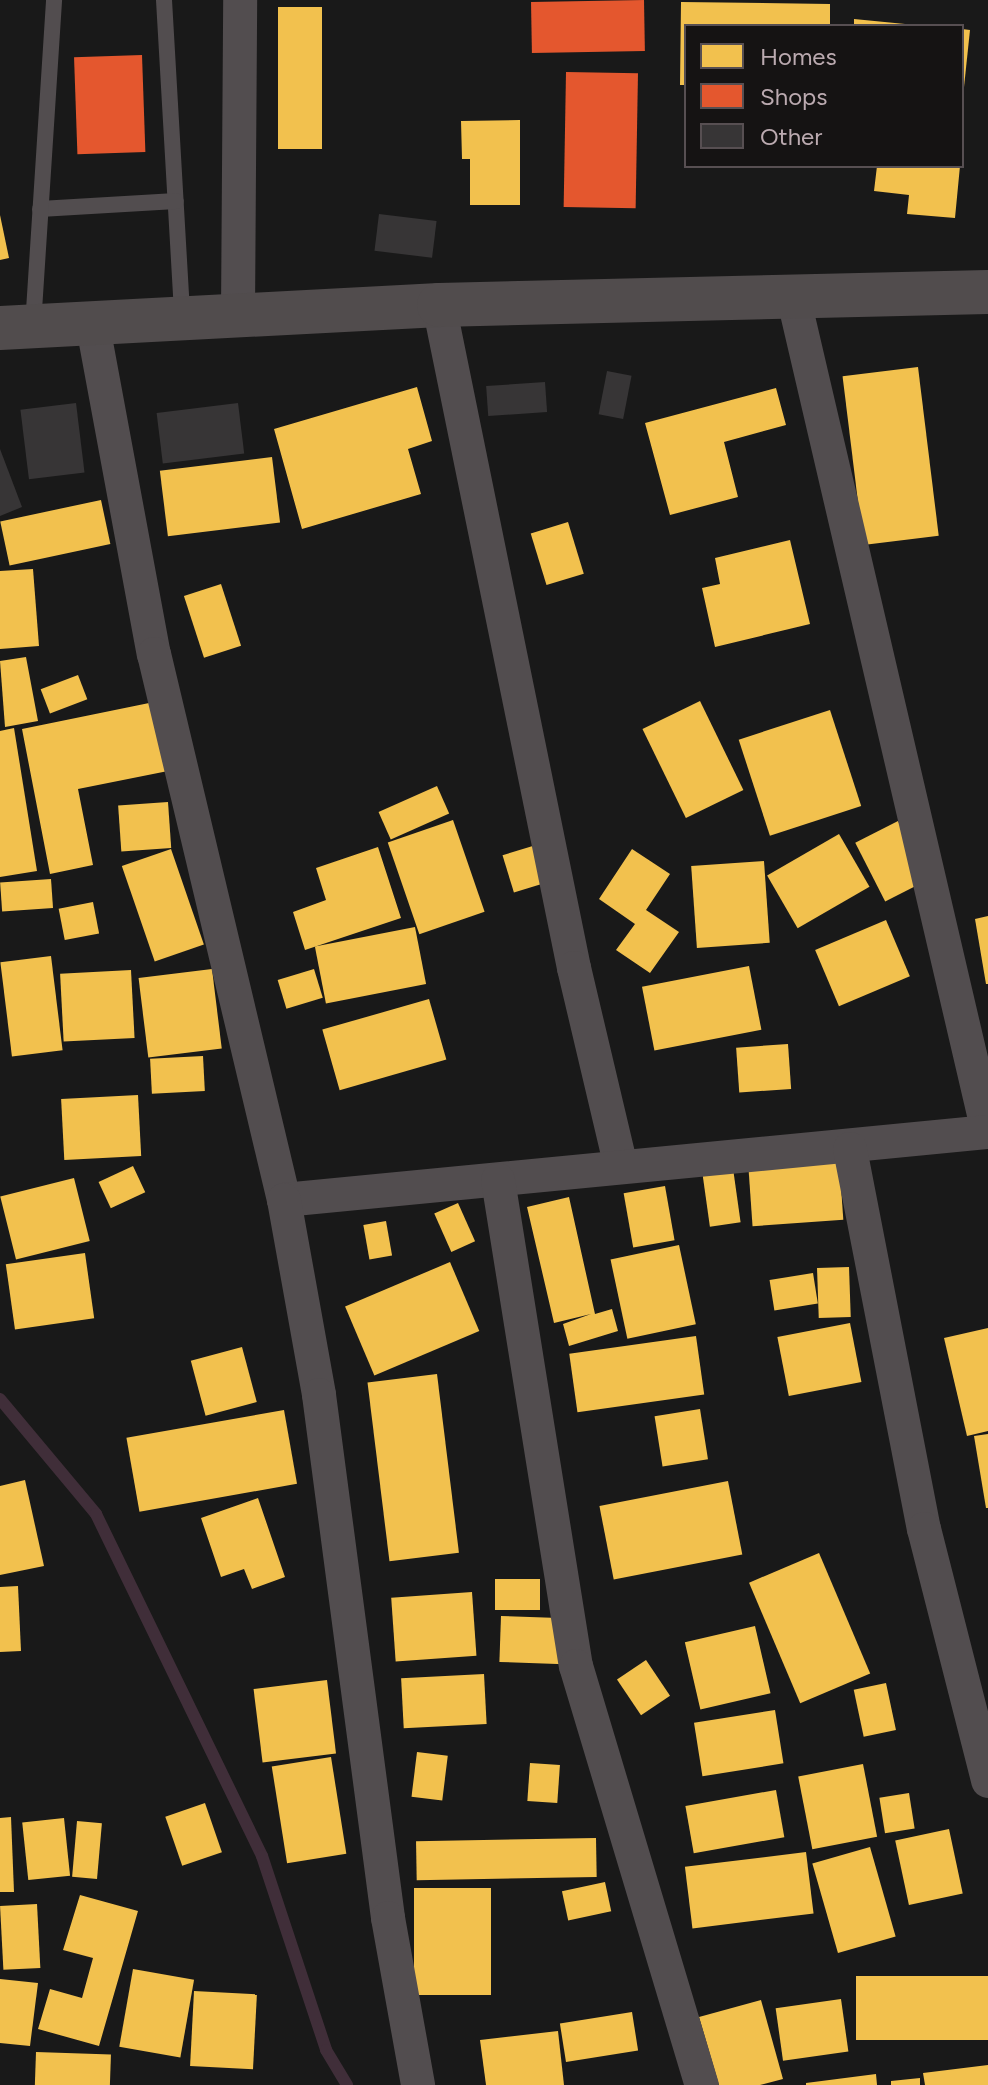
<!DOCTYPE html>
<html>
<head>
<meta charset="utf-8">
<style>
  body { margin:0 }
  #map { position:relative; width:988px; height:2085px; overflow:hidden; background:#191919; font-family:Figtree,sans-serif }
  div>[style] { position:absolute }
  .homes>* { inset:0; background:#f2c14e; transform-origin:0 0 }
  .shops>* { inset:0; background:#e4572e; transform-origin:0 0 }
  .stream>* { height:12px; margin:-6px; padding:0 6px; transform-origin:6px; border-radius:6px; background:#402e39 }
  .building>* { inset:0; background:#373536; transform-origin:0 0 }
  .service>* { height:16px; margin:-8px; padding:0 8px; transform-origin:8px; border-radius:8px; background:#524d4f }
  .minor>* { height:34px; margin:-17px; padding:0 17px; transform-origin:17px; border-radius:17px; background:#524d4f }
  .secondary>* { height:44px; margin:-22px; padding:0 22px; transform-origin:22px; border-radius:22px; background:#514c4d }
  span { translate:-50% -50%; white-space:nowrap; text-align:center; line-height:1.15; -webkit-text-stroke:8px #151313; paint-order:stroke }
  .legend { position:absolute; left:684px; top:24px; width:280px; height:144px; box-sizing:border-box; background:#151313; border:2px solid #574f52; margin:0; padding:10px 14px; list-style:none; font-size:24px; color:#bbaab0 }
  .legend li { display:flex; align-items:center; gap:16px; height:40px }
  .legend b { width:40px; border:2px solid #574f52 }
</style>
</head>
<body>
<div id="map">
  <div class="homes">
    <div style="clip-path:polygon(681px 2px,830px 4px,830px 26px,686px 26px,686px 85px,680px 85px)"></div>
    <div style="left:278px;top:7px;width:44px;height:142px"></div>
    <div style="clip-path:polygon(854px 19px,905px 24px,905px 26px,854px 26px)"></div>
    <div style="clip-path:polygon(962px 29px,970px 30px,964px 87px,962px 87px)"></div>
    <div style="clip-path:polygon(520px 120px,520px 205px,470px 205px,470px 159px,462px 159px,461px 121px)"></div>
    <div style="clip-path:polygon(877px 166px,960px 166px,955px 218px,907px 214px,909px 195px,874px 191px)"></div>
    <div style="clip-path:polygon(0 215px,9px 258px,0 260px)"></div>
    <div style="left:918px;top:367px;width:170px;height:76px;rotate:83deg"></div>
    <div style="clip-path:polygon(417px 387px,432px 441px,408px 449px,421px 494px,302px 529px,274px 429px)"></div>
    <div style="clip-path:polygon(776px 388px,786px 425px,724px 442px,738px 497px,670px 515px,645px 423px)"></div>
    <div style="left:272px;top:457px;width:66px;height:113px;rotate:83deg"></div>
    <div style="left:101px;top:500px;width:45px;height:103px;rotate:78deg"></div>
    <div style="left:568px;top:522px;width:54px;height:39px;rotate:73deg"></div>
    <div style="clip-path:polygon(790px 540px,810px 624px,715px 647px,702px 588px,720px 584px,715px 558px)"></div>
    <div style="clip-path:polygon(33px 569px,39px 646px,0 649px,0 571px)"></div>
    <div style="left:221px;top:584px;width:65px;height:39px;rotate:72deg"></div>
    <div style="clip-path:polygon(26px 657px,38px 721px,5px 727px,0 661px)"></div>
    <div style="left:78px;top:675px;width:26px;height:40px;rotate:69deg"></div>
    <div style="left:700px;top:701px;width:99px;height:64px;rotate:64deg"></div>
    <div style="clip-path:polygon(154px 702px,168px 771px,78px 789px,93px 865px,50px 874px,22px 729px)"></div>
    <div style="left:830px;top:710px;width:101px;height:96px;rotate:72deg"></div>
    <div style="clip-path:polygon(14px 728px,37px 871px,0 877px,0 731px)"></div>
    <div style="left:437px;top:786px;width:30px;height:64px;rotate:66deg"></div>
    <div style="left:168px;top:802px;width:46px;height:50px;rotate:86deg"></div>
    <div style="left:453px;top:820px;width:97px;height:69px;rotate:71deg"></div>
    <div style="left:898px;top:821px;width:66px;height:48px;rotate:63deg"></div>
    <div style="left:839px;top:834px;width:61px;height:83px;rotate:60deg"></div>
    <div style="left:536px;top:845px;width:39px;height:35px;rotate:73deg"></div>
    <div style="clip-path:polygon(378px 847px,401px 918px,305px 950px,293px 912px,326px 900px,316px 868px)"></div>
    <div style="left:171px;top:849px;width:101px;height:52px;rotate:71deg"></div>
    <div style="clip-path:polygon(632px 849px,670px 874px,646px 910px,679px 932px,650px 973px,616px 950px,635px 924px,599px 899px)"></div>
    <div style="left:764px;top:861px;width:82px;height:73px;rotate:86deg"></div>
    <div style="left:51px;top:879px;width:29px;height:51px;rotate:86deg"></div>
    <div style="left:93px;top:902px;width:32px;height:35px;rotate:79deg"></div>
    <div style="clip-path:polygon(988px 916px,988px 984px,986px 984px,975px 919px)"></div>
    <div style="left:886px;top:920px;width:61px;height:77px;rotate:67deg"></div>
    <div style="left:415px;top:927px;width:58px;height:102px;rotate:79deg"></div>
    <div style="left:51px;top:956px;width:95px;height:51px;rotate:83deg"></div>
    <div style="left:749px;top:966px;width:65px;height:109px;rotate:79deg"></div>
    <div style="left:212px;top:969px;width:80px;height:74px;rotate:83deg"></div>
    <div style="left:314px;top:969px;width:30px;height:38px;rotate:73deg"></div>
    <div style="left:131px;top:970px;width:68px;height:71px;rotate:87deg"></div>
    <div style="left:429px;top:999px;width:63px;height:111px;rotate:74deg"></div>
    <div style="left:788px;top:1044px;width:45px;height:52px;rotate:86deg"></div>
    <div style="left:203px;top:1056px;width:35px;height:53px;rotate:87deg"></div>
    <div style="left:138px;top:1095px;width:61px;height:77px;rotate:87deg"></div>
    <div style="left:731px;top:1154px;width:69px;height:31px;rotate:82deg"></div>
    <div style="left:839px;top:1158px;width:62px;height:91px;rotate:86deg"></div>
    <div style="left:133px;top:1166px;width:29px;height:38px;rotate:65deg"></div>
    <div style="left:74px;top:1178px;width:65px;height:76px;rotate:76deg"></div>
    <div style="left:665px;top:1186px;width:55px;height:42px;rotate:80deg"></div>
    <div style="clip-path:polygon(569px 1197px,595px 1314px,612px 1309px,618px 1331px,569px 1346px,563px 1324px,591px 1314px,554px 1323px,527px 1207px)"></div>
    <div style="left:458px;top:1203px;width:42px;height:26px;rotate:66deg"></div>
    <div style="left:386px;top:1221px;width:35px;height:23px;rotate:80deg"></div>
    <div style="left:679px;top:1245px;width:81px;height:70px;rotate:78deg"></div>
    <div style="left:85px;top:1253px;width:66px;height:80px;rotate:82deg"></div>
    <div style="left:450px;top:1262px;width:75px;height:114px;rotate:67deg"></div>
    <div style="left:849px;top:1267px;width:50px;height:32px;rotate:88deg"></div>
    <div style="left:813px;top:1273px;width:31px;height:44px;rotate:81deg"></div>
    <div style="left:850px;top:1323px;width:60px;height:74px;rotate:79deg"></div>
    <div style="clip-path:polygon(988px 1328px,988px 1431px,967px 1436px,944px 1338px)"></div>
    <div style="left:696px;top:1336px;width:59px;height:128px;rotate:82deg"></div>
    <div style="left:242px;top:1347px;width:57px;height:53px;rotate:75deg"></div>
    <div style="left:437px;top:1374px;width:180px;height:70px;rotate:83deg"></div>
    <div style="left:700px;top:1409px;width:51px;height:46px;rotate:81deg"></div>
    <div style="left:284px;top:1410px;width:75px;height:160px;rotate:80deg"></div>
    <div style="clip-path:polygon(988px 1434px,988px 1508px,986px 1508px,974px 1436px)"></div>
    <div style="clip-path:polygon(25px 1480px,44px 1566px,0 1575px,0 1486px)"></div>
    <div style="left:728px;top:1481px;width:75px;height:131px;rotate:79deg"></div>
    <div style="clip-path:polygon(258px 1498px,285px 1577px,252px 1589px,244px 1569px,221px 1577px,201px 1518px)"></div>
    <div style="left:819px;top:1553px;width:131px;height:76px;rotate:67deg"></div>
    <div style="left:495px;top:1579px;width:45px;height:31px"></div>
    <div style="clip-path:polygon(18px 1586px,21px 1651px,0 1652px,0 1587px)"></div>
    <div style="left:472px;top:1592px;width:64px;height:81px;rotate:86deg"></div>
    <div style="left:501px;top:1616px;width:65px;height:46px;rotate:2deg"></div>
    <div style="left:755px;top:1626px;width:69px;height:72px;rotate:77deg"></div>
    <div style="left:646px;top:1660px;width:43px;height:35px;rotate:56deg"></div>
    <div style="left:484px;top:1674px;width:50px;height:83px;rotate:87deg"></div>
    <div style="left:327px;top:1680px;width:74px;height:74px;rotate:83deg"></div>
    <div style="left:886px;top:1683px;width:48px;height:33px;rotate:78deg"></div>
    <div style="left:775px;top:1710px;width:54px;height:82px;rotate:81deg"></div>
    <div style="left:417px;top:1752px;width:31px;height:45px;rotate:7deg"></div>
    <div style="left:331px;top:1757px;width:98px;height:60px;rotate:81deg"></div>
    <div style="left:530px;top:1763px;width:30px;height:38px;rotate:4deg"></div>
    <div style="left:863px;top:1764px;width:74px;height:66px;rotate:79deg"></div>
    <div style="left:776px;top:1790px;width:48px;height:92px;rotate:80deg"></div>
    <div style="left:909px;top:1793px;width:36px;height:30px;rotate:81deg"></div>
    <div style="left:205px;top:1803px;width:52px;height:42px;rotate:71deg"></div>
    <div style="clip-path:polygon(11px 1817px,14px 1892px,0 1892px,0 1818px)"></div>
    <div style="left:64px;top:1818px;width:58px;height:42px;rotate:84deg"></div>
    <div style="left:77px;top:1821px;width:25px;height:56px;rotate:5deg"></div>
    <div style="left:949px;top:1829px;width:66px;height:55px;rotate:78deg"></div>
    <div style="left:596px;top:1838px;width:39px;height:180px;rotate:89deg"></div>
    <div style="left:870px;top:1847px;width:93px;height:60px;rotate:74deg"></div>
    <div style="left:806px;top:1852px;width:62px;height:122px;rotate:83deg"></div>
    <div style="left:605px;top:1882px;width:30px;height:44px;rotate:78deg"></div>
    <div style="left:414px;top:1888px;width:77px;height:107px"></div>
    <div style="clip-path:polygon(80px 1895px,138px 1911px,99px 2046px,38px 2029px,50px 1989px,82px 1998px,93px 1958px,63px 1950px)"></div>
    <div style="left:37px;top:1904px;width:64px;height:37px;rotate:87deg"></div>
    <div style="left:133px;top:1969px;width:62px;height:79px;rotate:10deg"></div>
    <div style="left:988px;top:1976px;width:64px;height:132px;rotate:90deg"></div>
    <div style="clip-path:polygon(0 1979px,38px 1983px,30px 2046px,0 2043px)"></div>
    <div style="left:194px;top:1991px;width:63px;height:75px;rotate:3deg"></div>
    <div style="left:841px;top:1999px;width:53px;height:66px;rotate:82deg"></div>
    <div style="clip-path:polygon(761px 2000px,783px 2079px,760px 2085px,719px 2085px,699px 2017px)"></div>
    <div style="left:632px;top:2012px;width:39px;height:73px;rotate:81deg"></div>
    <div style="clip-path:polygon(558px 2031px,564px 2085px,486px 2085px,480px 2040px)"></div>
    <div style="left:36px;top:2052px;width:75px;height:33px;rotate:2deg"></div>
    <div style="clip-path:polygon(988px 2065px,988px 2085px,925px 2085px,923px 2073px)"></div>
    <div style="clip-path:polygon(876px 2074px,877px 2085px,806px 2085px,806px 2083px)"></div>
    <div style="clip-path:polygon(920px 2078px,920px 2085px,891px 2085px,891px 2081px)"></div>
  </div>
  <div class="shops">
    <div style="left:644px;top:0;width:51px;height:113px;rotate:89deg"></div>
    <div style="left:142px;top:55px;width:97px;height:68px;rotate:88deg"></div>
    <div style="left:566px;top:72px;width:72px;height:135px;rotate:1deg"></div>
  </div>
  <div class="stream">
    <div style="left:0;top:1399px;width:150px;rotate:50.1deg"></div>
    <div style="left:96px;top:1514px;width:380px;rotate:64.1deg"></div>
    <div style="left:262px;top:1856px;width:204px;rotate:71.7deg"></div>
    <div style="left:326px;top:2050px;width:41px;rotate:59deg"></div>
  </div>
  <div class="building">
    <div style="left:379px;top:214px;width:58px;height:37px;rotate:7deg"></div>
    <div style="left:607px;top:371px;width:25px;height:44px;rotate:11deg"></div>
    <div style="left:545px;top:382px;width:30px;height:59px;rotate:86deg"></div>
    <div style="left:76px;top:403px;width:70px;height:56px;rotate:83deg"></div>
    <div style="left:238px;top:403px;width:51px;height:82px;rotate:83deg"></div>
    <div style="clip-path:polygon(0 449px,22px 507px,0 516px)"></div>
  </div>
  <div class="service">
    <div style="left:164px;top:0;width:317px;rotate:86.7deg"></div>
    <div style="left:40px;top:209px;width:136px;rotate:-3.4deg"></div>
    <div style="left:33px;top:326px;width:327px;rotate:-86.3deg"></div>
  </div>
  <div class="minor">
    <div style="left:794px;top:300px;width:854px;rotate:76.87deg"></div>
    <div style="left:439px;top:305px;width:677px;rotate:78.49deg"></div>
    <div style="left:574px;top:968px;width:204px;rotate:76.7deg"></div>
    <div style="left:238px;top:313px;width:313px;rotate:-89.6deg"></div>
    <div style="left:92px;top:321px;width:339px;rotate:79.5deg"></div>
    <div style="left:154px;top:654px;width:561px;rotate:76.61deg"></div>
    <div style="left:284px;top:1200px;width:707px;rotate:-5.52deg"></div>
    <div style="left:850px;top:1149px;width:387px;rotate:79deg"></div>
    <div style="left:924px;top:1529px;width:260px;rotate:75.7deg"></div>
    <div style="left:498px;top:1180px;width:492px;rotate:80.9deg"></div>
    <div style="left:576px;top:1666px;width:438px;rotate:73.3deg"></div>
    <div style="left:284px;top:1200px;width:198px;rotate:79.8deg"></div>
    <div style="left:319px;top:1395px;width:528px;rotate:82.48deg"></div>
    <div style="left:388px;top:1918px;width:170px;rotate:79.8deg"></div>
  </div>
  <div class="secondary">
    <div style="left:0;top:328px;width:440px;rotate:-3deg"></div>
    <div style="left:439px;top:305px;width:549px;rotate:-1.36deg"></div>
  </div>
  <ul class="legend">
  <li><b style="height:22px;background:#f2c14e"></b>Homes</li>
  <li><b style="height:22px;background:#e4572e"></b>Shops</li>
  <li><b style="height:22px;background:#373536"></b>Other</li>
  </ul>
</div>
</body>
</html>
